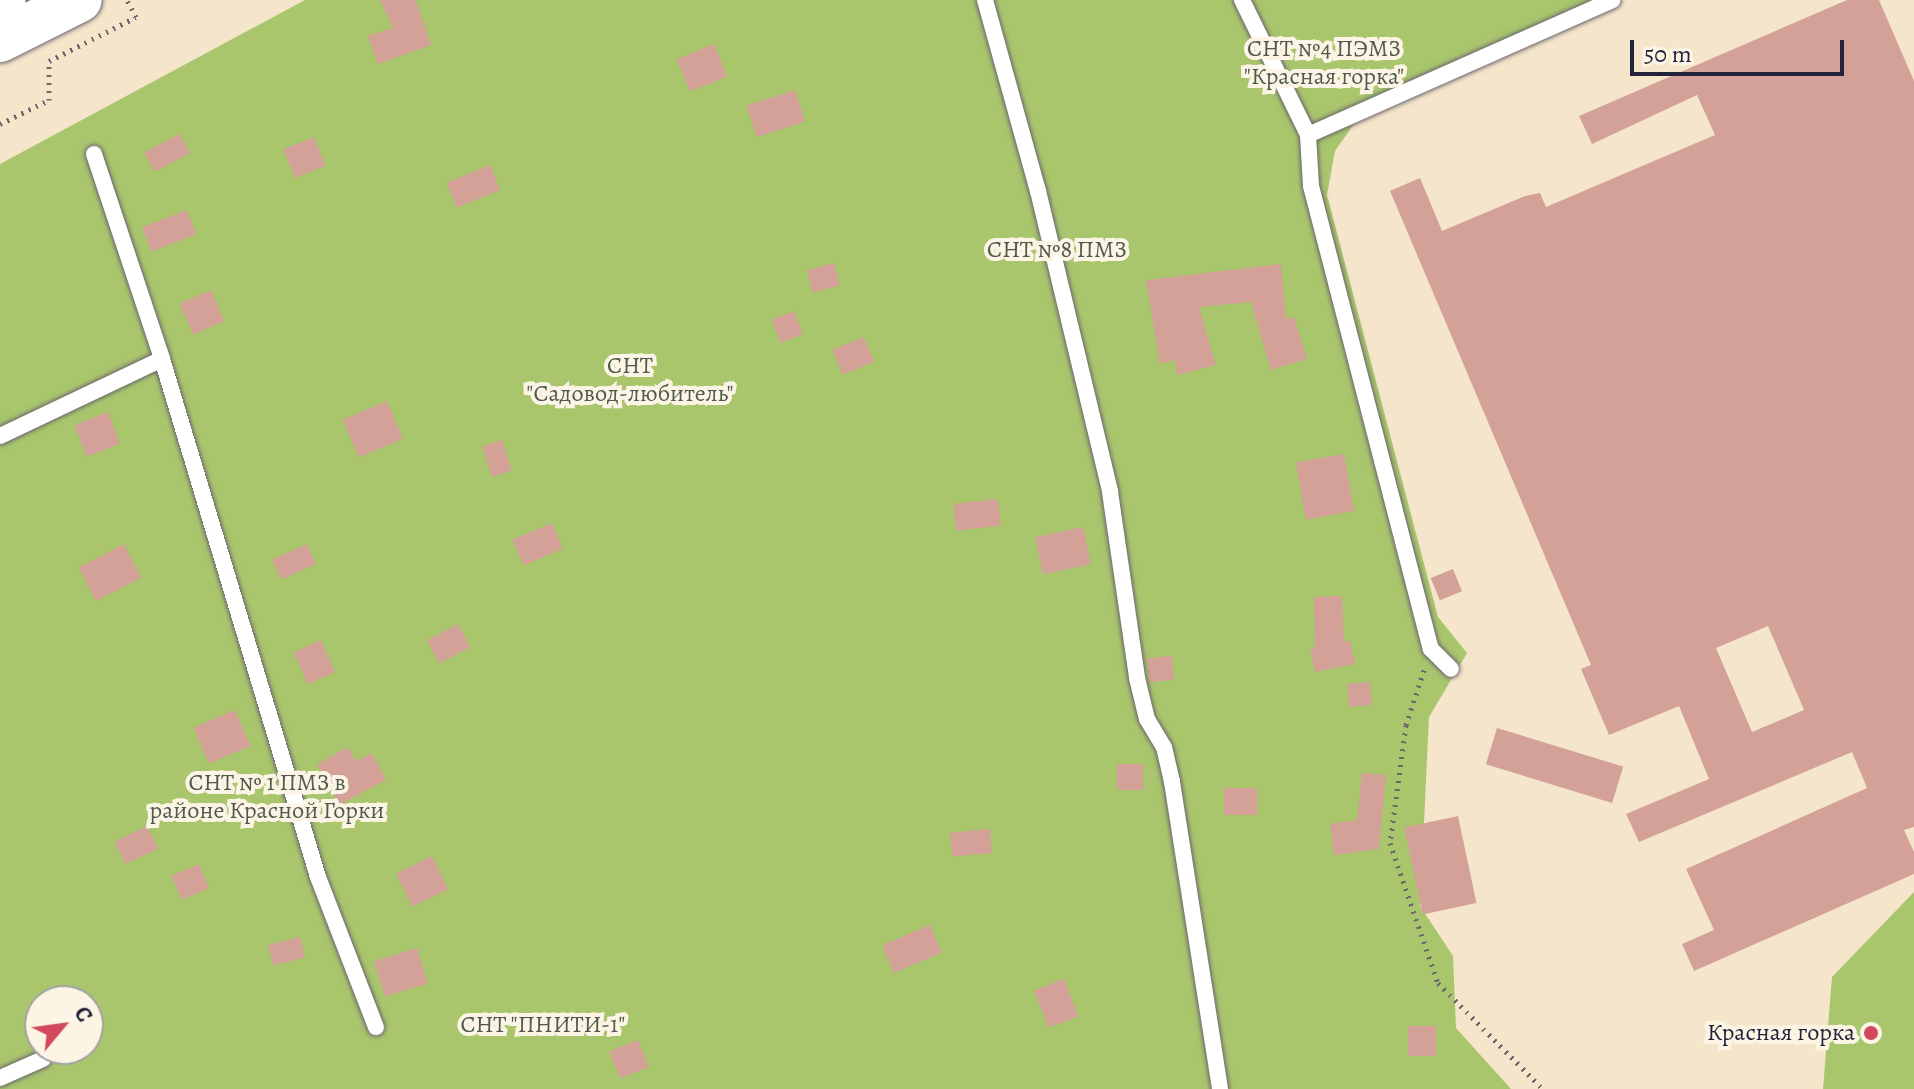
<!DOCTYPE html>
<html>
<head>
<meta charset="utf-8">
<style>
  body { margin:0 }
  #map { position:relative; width:1914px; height:1089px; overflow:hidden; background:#f5e5cb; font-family:Alegreya,serif }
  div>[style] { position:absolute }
  .green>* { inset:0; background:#a9c66d }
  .building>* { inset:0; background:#d3a198; transform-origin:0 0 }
  .path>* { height:5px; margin-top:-2.5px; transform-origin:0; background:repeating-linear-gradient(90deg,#6c666d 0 2px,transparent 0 8px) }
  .roads { filter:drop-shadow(0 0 2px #6c666d) drop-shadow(0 0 2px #6c666d) }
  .service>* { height:16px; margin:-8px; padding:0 8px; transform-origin:8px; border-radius:8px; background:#fff }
  .primary>* { height:44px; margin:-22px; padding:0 22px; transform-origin:22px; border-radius:22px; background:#fff }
  .dots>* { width:22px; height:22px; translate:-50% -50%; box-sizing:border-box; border:4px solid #fcf5e5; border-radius:50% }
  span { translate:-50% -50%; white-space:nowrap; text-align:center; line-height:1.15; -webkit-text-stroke:8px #fcf5e5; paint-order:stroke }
  .park-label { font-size:24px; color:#515b4c }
  .poi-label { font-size:24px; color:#22223b }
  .right { translate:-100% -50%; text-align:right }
  .north { position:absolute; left:24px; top:985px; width:80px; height:80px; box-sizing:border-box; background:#fcf5e5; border:2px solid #a5a1a1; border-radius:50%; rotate:61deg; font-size:22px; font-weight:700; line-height:32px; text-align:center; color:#22223b }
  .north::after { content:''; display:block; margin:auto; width:28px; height:36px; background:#d1495b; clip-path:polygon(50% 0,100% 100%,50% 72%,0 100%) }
  .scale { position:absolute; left:1630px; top:40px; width:214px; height:36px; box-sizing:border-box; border:4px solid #22223b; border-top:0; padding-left:10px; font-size:24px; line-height:28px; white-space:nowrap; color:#22223b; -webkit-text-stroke:6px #fcf5e5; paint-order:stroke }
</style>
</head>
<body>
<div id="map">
  <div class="green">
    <div style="clip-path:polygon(evenodd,305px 0,1592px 0,1361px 114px,1335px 151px,1327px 195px,1438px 617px,1467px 653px,1429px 717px,1420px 906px,1453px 956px,1456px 1028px,1511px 1089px,0 1089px,0 164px,305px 0,40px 1001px,88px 1001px,88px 1049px,40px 1049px,40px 1001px)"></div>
    <div style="clip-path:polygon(1914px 892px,1914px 1089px,1823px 1089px,1832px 977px)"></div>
  </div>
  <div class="building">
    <div style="clip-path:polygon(380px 0,416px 0,431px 45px,378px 64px,368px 36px,393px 28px)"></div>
    <div style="clip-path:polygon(evenodd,1847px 0,1879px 0,1914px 81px,1914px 827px,1904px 830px,1914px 852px,1914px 874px,1694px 971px,1682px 944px,1714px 930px,1686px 869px,1867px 788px,1852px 752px,1639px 842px,1626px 814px,1709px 779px,1679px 706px,1609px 735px,1581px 669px,1591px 665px,1390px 191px,1420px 178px,1442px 231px,1525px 196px,1540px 193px,1546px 207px,1715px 135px,1697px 95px,1592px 144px,1579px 116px,1847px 0,1768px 626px,1804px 710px,1752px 732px,1716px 648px,1768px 626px)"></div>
    <div style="left:714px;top:44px;width:35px;height:40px;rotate:68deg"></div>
    <div style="left:795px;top:90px;width:33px;height:51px;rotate:72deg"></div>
    <div style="left:180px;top:134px;width:22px;height:40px;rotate:63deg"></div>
    <div style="left:314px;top:137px;width:31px;height:33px;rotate:68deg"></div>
    <div style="left:490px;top:165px;width:27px;height:47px;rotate:68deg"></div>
    <div style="left:187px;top:210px;width:26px;height:48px;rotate:69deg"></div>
    <div style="left:834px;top:263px;width:23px;height:28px;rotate:75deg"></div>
    <div style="clip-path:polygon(1281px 264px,1286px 319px,1294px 317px,1307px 359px,1271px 370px,1251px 302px,1199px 307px,1216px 365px,1178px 375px,1174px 360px,1160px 364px,1146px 280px)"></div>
    <div style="left:211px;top:290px;width:34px;height:34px;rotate:67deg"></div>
    <div style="left:794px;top:311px;width:25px;height:24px;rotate:69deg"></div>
    <div style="left:864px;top:337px;width:27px;height:34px;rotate:68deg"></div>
    <div style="left:387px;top:401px;width:41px;height:48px;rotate:67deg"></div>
    <div style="left:108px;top:412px;width:34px;height:36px;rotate:69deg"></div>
    <div style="left:502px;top:440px;width:32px;height:21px;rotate:72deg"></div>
    <div style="left:1344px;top:454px;width:58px;height:49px;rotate:80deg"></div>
    <div style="left:998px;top:499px;width:27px;height:45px;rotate:84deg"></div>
    <div style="left:552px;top:523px;width:28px;height:43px;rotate:67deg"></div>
    <div style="left:1083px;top:527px;width:38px;height:49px;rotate:78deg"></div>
    <div style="left:124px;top:544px;width:38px;height:51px;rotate:63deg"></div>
    <div style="left:307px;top:544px;width:22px;height:38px;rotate:66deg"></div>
    <div style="left:1453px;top:569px;width:24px;height:24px;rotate:68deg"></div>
    <div style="clip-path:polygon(1342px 596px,1344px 642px,1350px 640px,1355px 664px,1315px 672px,1310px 648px,1315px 647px,1314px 597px)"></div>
    <div style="left:458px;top:624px;width:26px;height:35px;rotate:62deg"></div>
    <div style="left:321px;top:640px;width:35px;height:30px;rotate:66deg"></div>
    <div style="left:1172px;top:656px;width:24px;height:25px;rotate:85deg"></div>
    <div style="left:1370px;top:682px;width:23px;height:23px;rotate:85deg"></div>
    <div style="left:235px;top:710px;width:39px;height:45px;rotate:67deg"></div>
    <div style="left:1497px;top:728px;width:132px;height:38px;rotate:17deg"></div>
    <div style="clip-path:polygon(348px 747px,356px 761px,372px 753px,386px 780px,339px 805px,317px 764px)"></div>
    <div style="left:1117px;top:764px;width:26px;height:26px"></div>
    <div style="clip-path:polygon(1362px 773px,1386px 775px,1379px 849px,1334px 855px,1330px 824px,1357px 820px)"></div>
    <div style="left:1224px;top:788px;width:33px;height:27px"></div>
    <div style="left:1458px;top:816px;width:89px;height:55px;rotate:78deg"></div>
    <div style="left:147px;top:826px;width:25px;height:36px;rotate:64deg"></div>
    <div style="left:990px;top:829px;width:24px;height:40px;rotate:85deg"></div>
    <div style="left:432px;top:856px;width:37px;height:40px;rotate:64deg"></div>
    <div style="left:199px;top:864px;width:26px;height:30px;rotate:67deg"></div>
    <div style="left:930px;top:925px;width:30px;height:52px;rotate:67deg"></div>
    <div style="left:300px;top:937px;width:21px;height:33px;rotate:76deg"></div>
    <div style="left:417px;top:948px;width:37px;height:45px;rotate:73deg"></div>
    <div style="left:1064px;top:979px;width:40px;height:32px;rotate:69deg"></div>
    <div style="left:1408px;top:1026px;width:28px;height:30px"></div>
    <div style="left:638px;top:1040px;width:29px;height:31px;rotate:68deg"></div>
  </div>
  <div class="path">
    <div style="left:0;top:124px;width:55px;rotate:-26.1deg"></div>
    <div style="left:49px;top:100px;width:39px;rotate:-90deg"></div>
    <div style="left:49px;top:61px;width:97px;rotate:-26.8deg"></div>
    <div style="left:136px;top:17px;width:19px;rotate:-118deg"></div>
    <div style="left:1424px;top:670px;width:58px;rotate:108.1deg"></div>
    <div style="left:1406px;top:725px;width:119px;rotate:97.7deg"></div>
    <div style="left:1390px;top:843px;width:148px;rotate:71.1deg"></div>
    <div style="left:1438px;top:983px;width:149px;rotate:45.3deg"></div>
  </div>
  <div class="roads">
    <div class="service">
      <div style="left:985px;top:0;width:198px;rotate:74.5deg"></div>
      <div style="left:1038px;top:191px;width:309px;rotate:76.5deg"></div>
      <div style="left:1110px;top:492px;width:188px;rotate:81.7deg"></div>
      <div style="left:1137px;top:678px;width:42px;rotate:76.3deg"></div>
      <div style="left:1147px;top:719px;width:33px;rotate:59deg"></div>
      <div style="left:1164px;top:747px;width:36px;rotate:77deg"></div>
      <div style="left:1172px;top:782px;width:311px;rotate:81.1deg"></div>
      <div style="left:1242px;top:0;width:150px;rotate:63.9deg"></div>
      <div style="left:1308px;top:135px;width:333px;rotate:-23.9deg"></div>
      <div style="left:1308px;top:135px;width:51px;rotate:86.6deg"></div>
      <div style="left:1311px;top:186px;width:478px;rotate:75.5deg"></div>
      <div style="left:1431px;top:649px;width:28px;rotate:45deg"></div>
      <div style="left:94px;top:154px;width:216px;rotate:71.6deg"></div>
      <div style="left:0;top:436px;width:179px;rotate:-25.4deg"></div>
      <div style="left:162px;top:359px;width:541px;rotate:73.24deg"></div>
      <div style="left:318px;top:877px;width:161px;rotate:68.9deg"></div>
      <div style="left:0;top:1078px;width:47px;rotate:-23.8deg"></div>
    </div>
    <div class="primary">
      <div style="left:0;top:2px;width:4px;rotate:-27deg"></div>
      <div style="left:0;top:40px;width:89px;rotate:-26.6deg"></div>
    </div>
  </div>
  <div class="dots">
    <div style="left:1871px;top:1033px;background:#d1495b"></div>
  </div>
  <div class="park-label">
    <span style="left:1324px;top:63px">СНТ №4 ПЭМЗ<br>"Красная горка"</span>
    <span style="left:1057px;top:250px">СНТ №8 ПМЗ</span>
    <span style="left:630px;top:380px">СНТ<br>"Садовод-любитель"</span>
    <span style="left:267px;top:797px">СНТ № 1 ПМЗ в<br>районе Красной Горки</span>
    <span style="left:543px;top:1025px">СНТ "ПНИТИ-1"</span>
  </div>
  <div class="poi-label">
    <span class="right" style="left:1855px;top:1033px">Красная горка</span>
  </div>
  <div class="north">С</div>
  <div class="scale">50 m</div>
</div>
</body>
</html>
